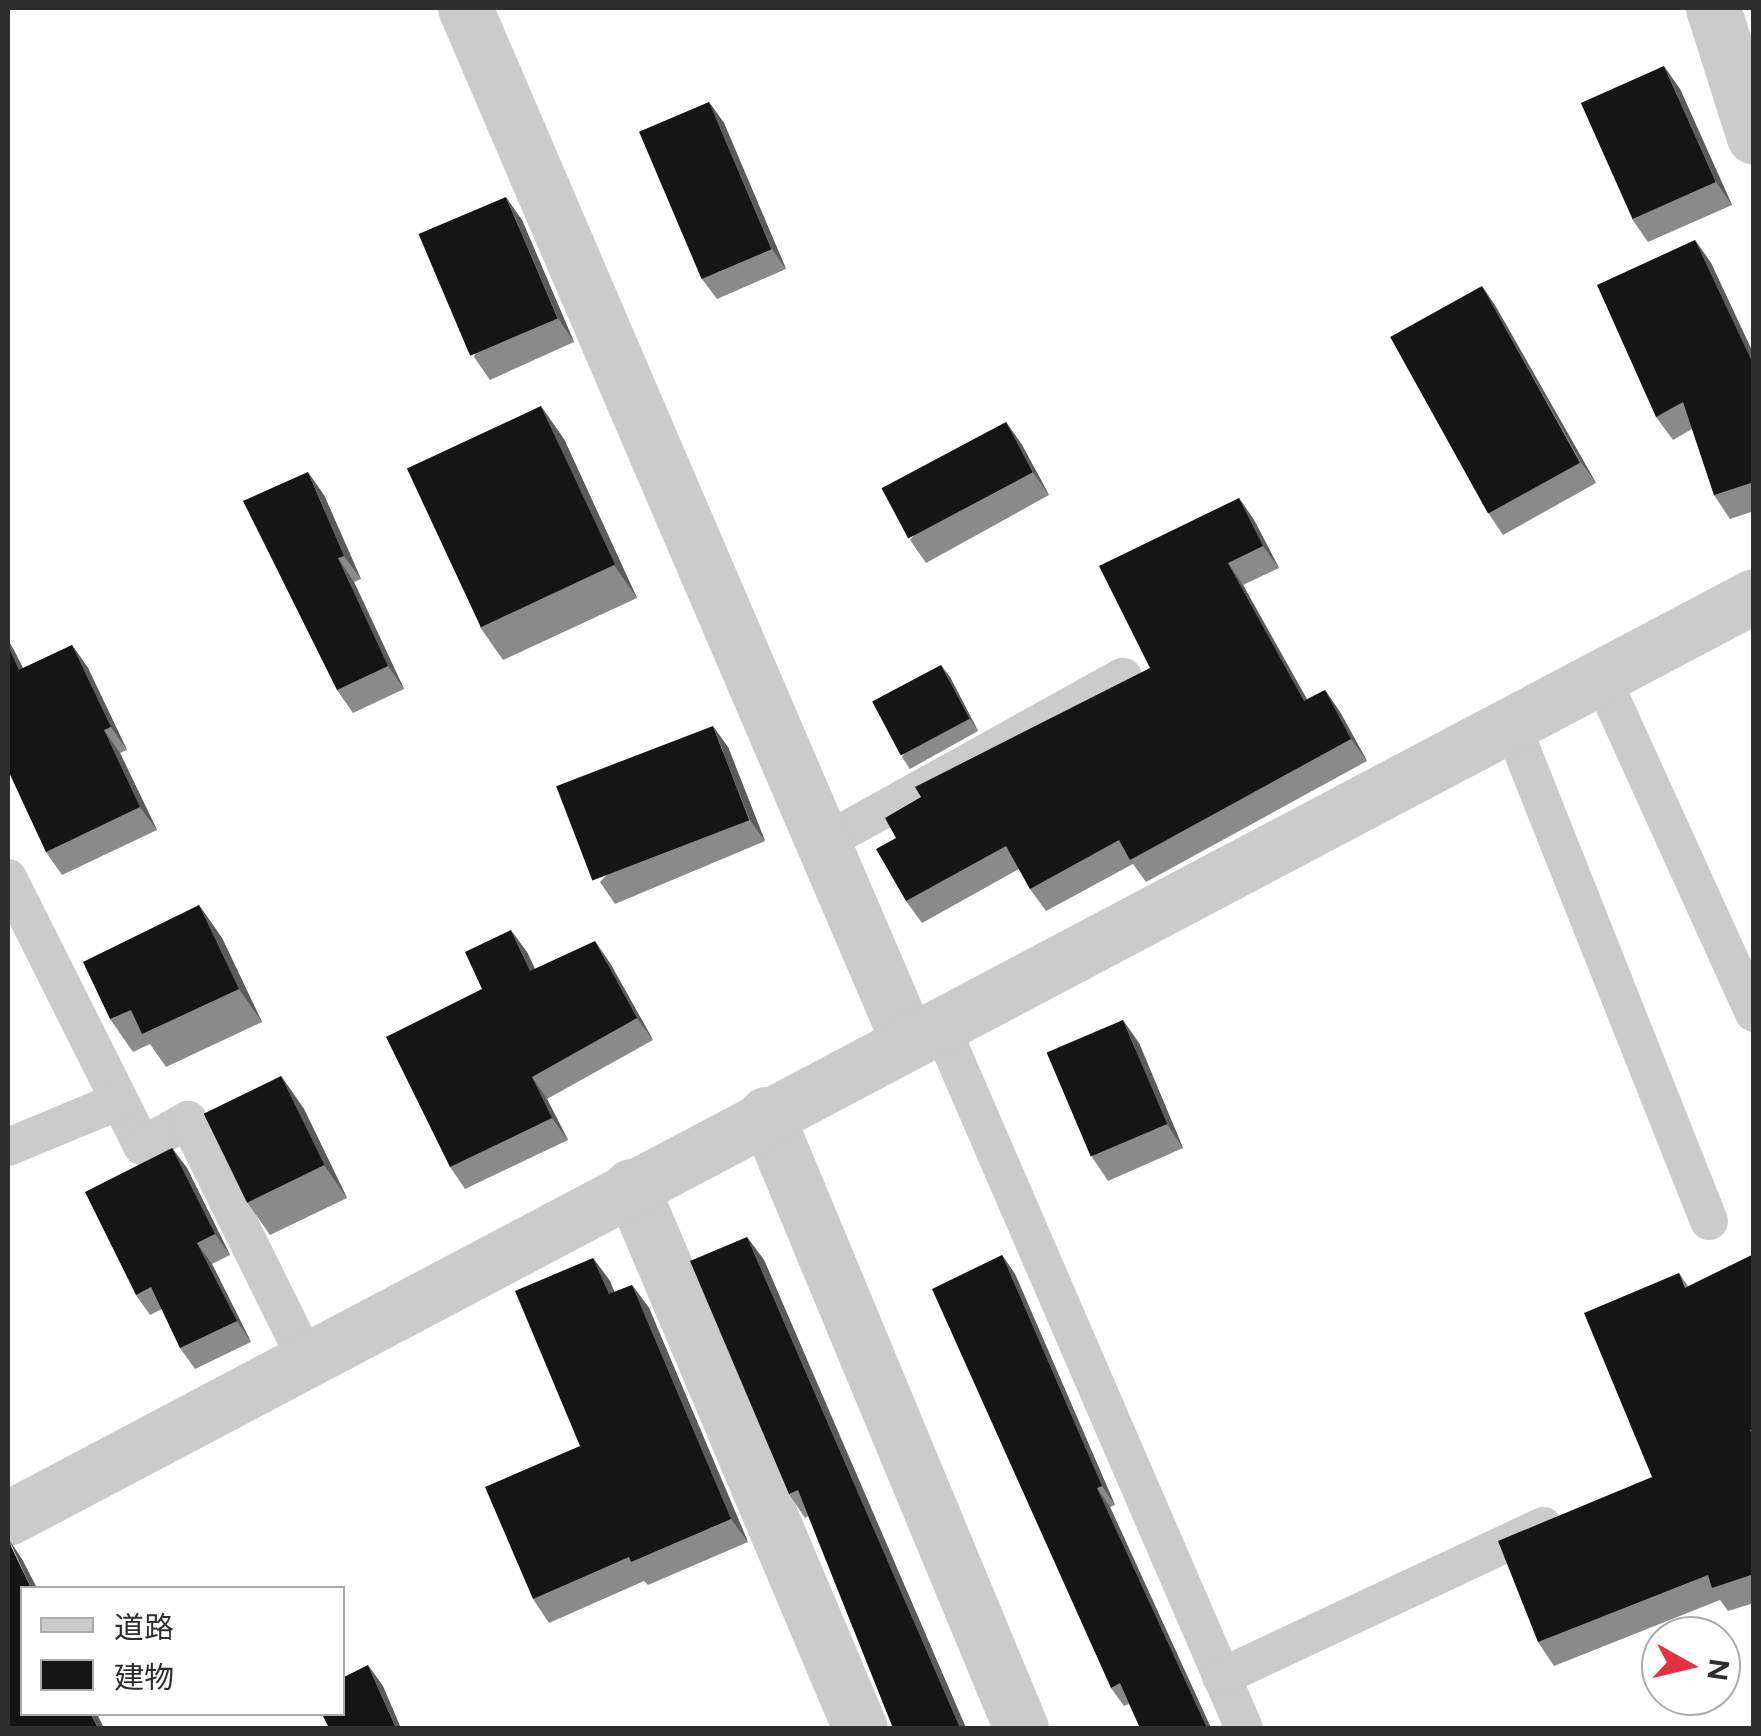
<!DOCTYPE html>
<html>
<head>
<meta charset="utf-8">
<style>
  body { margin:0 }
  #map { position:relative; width:1761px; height:1736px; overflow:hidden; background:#fff; font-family:Figtree,"Noto Sans JP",sans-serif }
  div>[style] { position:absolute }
  .lane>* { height:38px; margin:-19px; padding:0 19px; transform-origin:19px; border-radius:19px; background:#cbcbcb }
  .street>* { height:55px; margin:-27.5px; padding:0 27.5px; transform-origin:27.5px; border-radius:27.5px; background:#cbcbcb }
  .wall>* { inset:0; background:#8a8a8a }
  .shaded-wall>* { inset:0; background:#5b5b5b }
  .building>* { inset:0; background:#151515; transform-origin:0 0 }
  span { translate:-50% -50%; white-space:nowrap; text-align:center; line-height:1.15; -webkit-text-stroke:10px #fff; paint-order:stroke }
  .frame { position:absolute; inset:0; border:10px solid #2e2e2e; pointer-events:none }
  .legend { position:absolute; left:20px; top:1586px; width:325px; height:130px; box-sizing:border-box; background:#fff; border:2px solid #ababab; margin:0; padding:12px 18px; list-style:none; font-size:30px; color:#2e2e2e }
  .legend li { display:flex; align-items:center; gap:20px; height:50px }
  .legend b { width:50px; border:2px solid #ababab }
  .north { position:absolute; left:1641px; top:1616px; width:100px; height:100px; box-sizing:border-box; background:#fff; border:2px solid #ababab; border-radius:50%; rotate:98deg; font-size:28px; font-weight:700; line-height:40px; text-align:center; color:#2e2e2e }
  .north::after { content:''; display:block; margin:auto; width:35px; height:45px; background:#e33241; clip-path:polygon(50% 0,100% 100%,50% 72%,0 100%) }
</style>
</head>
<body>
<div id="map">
  <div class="lane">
    <div style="left:1601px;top:676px;width:370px;rotate:65.6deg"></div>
    <div style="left:1511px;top:723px;width:536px;rotate:68.32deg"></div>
    <div style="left:823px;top:843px;width:343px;rotate:-29deg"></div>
    <div style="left:8px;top:878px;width:300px;rotate:63.4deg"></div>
    <div style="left:142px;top:1146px;width:53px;rotate:-29.5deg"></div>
    <div style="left:188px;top:1120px;width:267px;rotate:63.7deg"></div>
    <div style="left:939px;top:1022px;width:769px;rotate:66.64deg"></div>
    <div style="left:8px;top:1147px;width:120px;rotate:-22.5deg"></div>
    <div style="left:1221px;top:1677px;width:356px;rotate:-25.1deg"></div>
  </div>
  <div class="street">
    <div style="left:465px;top:8px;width:1122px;rotate:66.79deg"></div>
    <div style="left:1713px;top:8px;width:135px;rotate:72.4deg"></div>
    <div style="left:766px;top:1114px;width:665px;rotate:67.45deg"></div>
    <div style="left:631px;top:1186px;width:588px;rotate:67.1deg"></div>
    <div style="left:8px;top:1518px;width:1974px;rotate:-27.84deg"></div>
  </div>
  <div class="wall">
    <div style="clip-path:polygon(1680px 89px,1732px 205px,1648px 242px,1632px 219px)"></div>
    <div style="clip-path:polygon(709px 102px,724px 123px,786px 269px,717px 299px,702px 279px)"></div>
    <div style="clip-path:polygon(522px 220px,574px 342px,490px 380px,474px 357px)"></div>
    <div style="clip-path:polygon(1695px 240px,1711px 263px,1754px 355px,1754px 511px,1730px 519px,1714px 495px,1692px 429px,1673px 440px,1656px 417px)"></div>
    <div style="clip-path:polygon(1482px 286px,1496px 307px,1596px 483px,1503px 535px,1489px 514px)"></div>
    <div style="clip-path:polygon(1006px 422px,1022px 445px,1049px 495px,926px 563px,910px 540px)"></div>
    <div style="clip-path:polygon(564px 439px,637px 598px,503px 660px,480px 627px)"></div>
    <div style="clip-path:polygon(324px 495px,361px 579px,354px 582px,404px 689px,353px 713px,337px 690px)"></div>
    <div style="clip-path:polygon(1239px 498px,1254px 520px,1279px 568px,1243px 585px,1307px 699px,1325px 690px,1340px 712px,1367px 761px,1146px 882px,1133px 864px,1046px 911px,1030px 889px,1019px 869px,922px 923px,906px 901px,896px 838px,1150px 668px)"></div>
    <div style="clip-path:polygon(8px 640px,23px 668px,72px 645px,88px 668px,127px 750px,120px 753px,157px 830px,62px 875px,46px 852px,8px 770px)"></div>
    <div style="clip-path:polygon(950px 677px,978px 731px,910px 769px,902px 757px)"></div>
    <div style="clip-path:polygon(728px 747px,765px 841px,615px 904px,600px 882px)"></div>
    <div style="clip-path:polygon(199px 905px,222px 938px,262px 1022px,166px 1067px,150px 1044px,133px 1052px,110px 1019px)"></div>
    <div style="clip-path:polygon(527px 952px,535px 969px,610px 963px,653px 1040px,547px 1099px,568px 1140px,465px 1189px,450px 1167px,482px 989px)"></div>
    <div style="clip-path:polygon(1139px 1043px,1183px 1148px,1108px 1181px,1092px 1157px)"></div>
    <div style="clip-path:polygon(281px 1076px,304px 1109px,347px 1198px,270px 1235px,247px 1202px)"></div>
    <div style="clip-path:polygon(172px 1148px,187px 1168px,230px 1255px,212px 1264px,251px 1342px,195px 1369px,180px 1348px,162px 1309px,150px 1315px,136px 1295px)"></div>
    <div style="clip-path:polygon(747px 1237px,764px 1260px,966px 1728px,893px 1728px,808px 1516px,805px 1518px,789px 1494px)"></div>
    <div style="clip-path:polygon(1754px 1254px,1754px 1603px,1728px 1611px,1720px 1600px,1554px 1666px,1538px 1642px,1652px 1477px,1679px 1273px,1688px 1286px)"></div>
    <div style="clip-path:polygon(1002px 1255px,1015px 1274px,1115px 1505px,1110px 1507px,1211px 1728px,1140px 1728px,1129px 1704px,1124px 1706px,1111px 1688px)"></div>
    <div style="clip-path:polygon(593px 1258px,610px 1281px,614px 1292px,632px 1285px,649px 1308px,748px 1542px,648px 1585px,644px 1581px,549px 1623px,533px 1599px,580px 1446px)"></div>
  </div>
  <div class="shaded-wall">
    <div style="clip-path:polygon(1664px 66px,1680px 89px,1732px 205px,1716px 182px)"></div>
    <div style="clip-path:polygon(709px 102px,724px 123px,786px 269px,772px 249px)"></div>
    <div style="clip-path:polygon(506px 197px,522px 220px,574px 342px,558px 318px)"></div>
    <div style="clip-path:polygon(1695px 240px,1711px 263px,1754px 355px,1754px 367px)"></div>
    <div style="clip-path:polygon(1482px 286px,1496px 307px,1596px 483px,1581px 462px)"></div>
    <div style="clip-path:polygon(541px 406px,564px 439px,637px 598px,614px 565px)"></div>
    <div style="clip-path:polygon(1006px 422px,1022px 445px,1049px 495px,1033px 472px)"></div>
    <div style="clip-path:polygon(308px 472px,324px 495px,361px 579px,344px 556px)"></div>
    <div style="clip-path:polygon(1239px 498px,1254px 520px,1279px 568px,1263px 546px)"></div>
    <div style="clip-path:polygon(338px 558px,354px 582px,404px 689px,388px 666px)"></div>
    <div style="clip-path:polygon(1228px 563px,1243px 585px,1320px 723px,1304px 701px)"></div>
    <div style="clip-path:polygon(8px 640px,14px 650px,36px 694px,19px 670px,8px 646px)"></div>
    <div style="clip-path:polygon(72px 645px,88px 668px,127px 750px,111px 727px)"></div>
    <div style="clip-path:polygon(941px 665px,950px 677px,978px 731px,970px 719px)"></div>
    <div style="clip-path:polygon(1325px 690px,1340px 712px,1367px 761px,1351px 739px)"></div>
    <div style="clip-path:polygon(713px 726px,728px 747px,765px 841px,750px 820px)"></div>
    <div style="clip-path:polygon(104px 730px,120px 753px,157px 830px,140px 807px)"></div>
    <div style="clip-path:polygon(199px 905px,222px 938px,262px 1022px,239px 989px)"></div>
    <div style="clip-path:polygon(511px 930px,527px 952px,546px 993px,530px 971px)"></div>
    <div style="clip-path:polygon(595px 941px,610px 963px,653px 1040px,637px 1018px)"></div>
    <div style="clip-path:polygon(1123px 1020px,1139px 1043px,1183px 1148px,1167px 1124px)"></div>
    <div style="clip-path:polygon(281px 1076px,304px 1109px,347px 1198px,324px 1165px)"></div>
    <div style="clip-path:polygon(532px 1077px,547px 1099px,568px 1140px,552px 1118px)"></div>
    <div style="clip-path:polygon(172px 1148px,187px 1168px,230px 1255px,215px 1234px)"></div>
    <div style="clip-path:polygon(747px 1237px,764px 1260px,966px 1728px,960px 1728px)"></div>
    <div style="clip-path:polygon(197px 1243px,212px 1264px,251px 1342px,237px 1321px)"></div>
    <div style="clip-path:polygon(1002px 1255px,1015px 1274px,1115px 1505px,1102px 1486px)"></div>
    <div style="clip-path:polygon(593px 1258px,610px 1281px,625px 1318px,609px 1294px)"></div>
    <div style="clip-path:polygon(632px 1285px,649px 1308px,748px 1542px,731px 1519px)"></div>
    <div style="clip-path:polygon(1097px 1488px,1110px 1507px,1211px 1728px,1207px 1728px)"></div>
    <div style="clip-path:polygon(8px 1538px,22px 1559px,37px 1588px,31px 1588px)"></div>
    <div style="clip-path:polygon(368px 1665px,383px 1686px,401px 1728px,396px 1728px)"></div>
    <div style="clip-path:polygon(91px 1714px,97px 1714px,104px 1728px,98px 1728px)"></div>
  </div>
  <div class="building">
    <div style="left:1664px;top:66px;width:127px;height:91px;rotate:66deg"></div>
    <div style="left:709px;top:102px;width:160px;height:76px;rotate:67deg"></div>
    <div style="left:506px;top:197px;width:132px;height:95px;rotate:67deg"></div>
    <div style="clip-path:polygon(1695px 240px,1754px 366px,1754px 482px,1714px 495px,1683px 402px,1656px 417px,1597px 285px)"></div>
    <div style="left:1482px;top:286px;width:202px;height:105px;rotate:61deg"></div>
    <div style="left:541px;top:406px;width:175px;height:148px;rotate:65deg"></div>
    <div style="left:1006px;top:422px;width:57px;height:141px;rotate:62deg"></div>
    <div style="clip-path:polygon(308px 472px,344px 556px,338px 558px,388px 666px,337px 690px,243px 501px)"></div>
    <div style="clip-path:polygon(1239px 498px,1263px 546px,1228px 563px,1304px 701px,1325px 690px,1351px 739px,1130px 860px,1119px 840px,1030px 889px,1006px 846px,906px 901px,876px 849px,896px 838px,885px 818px,921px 797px,915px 787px,1150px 668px,1099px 566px)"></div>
    <div style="clip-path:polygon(72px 645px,111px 727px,104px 730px,140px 807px,46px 852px,8px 770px,8px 646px,19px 670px)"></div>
    <div style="left:941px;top:665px;width:61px;height:78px;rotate:62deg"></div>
    <div style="left:713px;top:726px;width:101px;height:168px;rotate:69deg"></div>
    <div style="clip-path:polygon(199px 905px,239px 989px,142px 1034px,131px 1010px,110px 1019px,83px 962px)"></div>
    <div style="clip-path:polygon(511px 930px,530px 971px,595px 941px,637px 1018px,532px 1077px,552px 1118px,450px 1167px,386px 1037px,482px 989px,465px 952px)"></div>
    <div style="left:1123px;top:1020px;width:113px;height:83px;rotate:67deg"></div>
    <div style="left:281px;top:1076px;width:99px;height:86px;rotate:64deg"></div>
    <div style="clip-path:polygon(172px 1148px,215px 1234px,197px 1243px,237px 1321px,180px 1348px,151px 1287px,136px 1295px,85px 1192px)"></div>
    <div style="clip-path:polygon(747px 1237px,960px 1728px,893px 1728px,798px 1490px,789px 1494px,690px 1261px)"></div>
    <div style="clip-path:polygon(1754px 1254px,1754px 1428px,1750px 1430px,1754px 1439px,1754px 1574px,1712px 1588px,1708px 1575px,1538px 1642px,1498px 1541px,1652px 1477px,1584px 1313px,1679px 1273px,1685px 1288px)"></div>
    <div style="clip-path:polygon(1002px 1255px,1102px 1486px,1097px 1488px,1207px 1728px,1140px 1728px,1120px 1683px,1111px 1688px,932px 1289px)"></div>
    <div style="clip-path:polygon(593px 1258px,609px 1294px,632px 1285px,731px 1519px,631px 1562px,629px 1557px,533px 1599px,485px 1487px,580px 1446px,515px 1291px)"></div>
    <div style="clip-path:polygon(8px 1540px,31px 1588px,22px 1588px,22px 1714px,91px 1714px,98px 1728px,8px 1728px)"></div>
    <div style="clip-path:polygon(368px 1665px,396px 1728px,329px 1728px,322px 1714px,342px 1714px,342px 1678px)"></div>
  </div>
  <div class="frame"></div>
  <ul class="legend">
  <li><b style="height:12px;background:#cbcbcb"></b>道路</li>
  <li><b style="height:28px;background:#151515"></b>建物</li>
  </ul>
  <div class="north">N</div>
</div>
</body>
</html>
